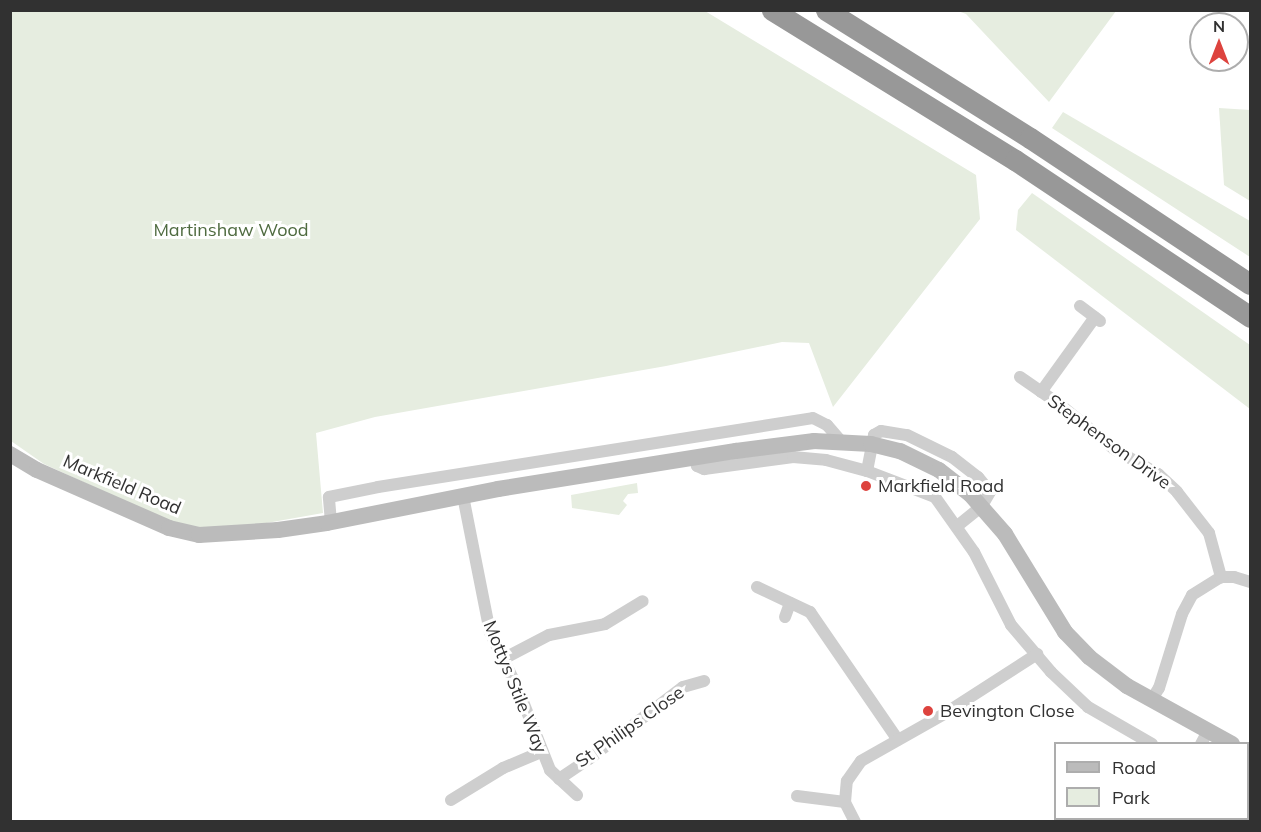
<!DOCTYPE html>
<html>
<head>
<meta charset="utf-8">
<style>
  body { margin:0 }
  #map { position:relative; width:1261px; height:832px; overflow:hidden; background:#fff; font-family:Mulish,sans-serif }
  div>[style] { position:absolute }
  .green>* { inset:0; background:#e6ede0 }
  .street>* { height:12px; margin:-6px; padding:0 6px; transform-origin:6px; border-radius:6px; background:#cecece }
  .secondary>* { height:16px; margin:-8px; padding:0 8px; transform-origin:8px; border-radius:8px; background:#bbb }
  .highway>* { height:21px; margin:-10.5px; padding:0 10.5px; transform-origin:10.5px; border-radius:10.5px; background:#989898 }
  .dots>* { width:16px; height:16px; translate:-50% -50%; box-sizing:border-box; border:3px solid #fff; border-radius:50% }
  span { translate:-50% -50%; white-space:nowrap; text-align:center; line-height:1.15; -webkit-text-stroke:6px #fff; paint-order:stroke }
  .park-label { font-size:18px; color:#4f6b40 }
  .street-label { font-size:18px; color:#313131 }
  .poi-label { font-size:18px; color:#313131 }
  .left { translate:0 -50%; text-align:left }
  .frame { position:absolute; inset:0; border:12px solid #313131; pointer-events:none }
  .legend { position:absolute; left:1054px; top:742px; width:195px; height:78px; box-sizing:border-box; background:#fff; border:2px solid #adadad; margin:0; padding:8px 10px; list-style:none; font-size:18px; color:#313131 }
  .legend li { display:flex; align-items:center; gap:12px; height:30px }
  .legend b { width:30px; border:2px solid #adadad }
  .north { position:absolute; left:1189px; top:12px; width:60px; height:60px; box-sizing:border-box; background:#fff; border:2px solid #adadad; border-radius:50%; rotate:0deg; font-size:16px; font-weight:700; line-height:24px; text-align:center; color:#313131 }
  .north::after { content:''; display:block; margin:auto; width:21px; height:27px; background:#dd433e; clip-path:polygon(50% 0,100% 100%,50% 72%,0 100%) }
</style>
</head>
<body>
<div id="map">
  <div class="green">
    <div style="clip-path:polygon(11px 11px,705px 11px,976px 175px,980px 219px,833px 407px,809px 343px,782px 342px,666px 366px,375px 417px,316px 433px,323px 513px,199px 535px,44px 464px,11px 441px)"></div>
    <div style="clip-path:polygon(958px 11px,1116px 10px,1116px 11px,1049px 102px,966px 14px)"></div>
    <div style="clip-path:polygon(1219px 108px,1250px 110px,1250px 201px,1224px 185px)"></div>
    <div style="clip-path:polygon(1063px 112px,1250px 221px,1250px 257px,1052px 128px)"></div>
    <div style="clip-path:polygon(1032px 193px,1250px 345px,1250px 409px,1016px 230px,1018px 210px)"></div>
    <div style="clip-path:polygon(637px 483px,638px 493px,628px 494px,623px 501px,627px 505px,619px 515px,572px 508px,571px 495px)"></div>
  </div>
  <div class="street">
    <div style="left:1080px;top:306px;width:25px;rotate:37deg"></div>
    <div style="left:1020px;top:377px;width:47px;rotate:34.7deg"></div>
    <div style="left:1059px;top:404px;width:71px;rotate:39.3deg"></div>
    <div style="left:1114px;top:449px;width:51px;rotate:29.6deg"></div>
    <div style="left:1158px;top:474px;width:26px;rotate:43deg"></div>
    <div style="left:1177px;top:492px;width:52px;rotate:52deg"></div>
    <div style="left:1209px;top:533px;width:46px;rotate:74.7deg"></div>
    <div style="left:1041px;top:392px;width:92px;rotate:-54.2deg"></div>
    <div style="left:695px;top:458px;width:8px;rotate:76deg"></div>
    <div style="left:697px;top:466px;width:8px;rotate:23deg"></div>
    <div style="left:704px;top:469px;width:90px;rotate:-7.7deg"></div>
    <div style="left:793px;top:457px;width:33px;rotate:5deg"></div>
    <div style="left:826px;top:460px;width:42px;rotate:15deg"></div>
    <div style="left:867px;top:471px;width:73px;rotate:20.9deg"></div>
    <div style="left:935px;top:497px;width:67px;rotate:54.7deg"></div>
    <div style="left:974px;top:552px;width:82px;rotate:63.1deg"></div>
    <div style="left:1011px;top:625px;width:62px;rotate:49.6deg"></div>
    <div style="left:1051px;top:672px;width:51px;rotate:43.4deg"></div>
    <div style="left:1088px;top:707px;width:74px;rotate:30deg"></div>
    <div style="left:867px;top:471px;width:37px;rotate:-79deg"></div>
    <div style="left:874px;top:435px;width:8px;rotate:-30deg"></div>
    <div style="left:881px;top:431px;width:26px;rotate:9deg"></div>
    <div style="left:907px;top:435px;width:50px;rotate:26.1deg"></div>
    <div style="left:952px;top:457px;width:33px;rotate:38deg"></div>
    <div style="left:978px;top:477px;width:19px;rotate:51deg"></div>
    <div style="left:990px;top:492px;width:16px;rotate:120deg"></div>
    <div style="left:982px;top:506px;width:32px;rotate:141deg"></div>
    <div style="left:463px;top:496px;width:139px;rotate:78.8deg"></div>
    <div style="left:490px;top:632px;width:64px;rotate:63.8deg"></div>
    <div style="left:518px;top:689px;width:87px;rotate:68.4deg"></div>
    <div style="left:550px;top:770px;width:37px;rotate:43deg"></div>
    <div style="left:331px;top:522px;width:25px;rotate:-95deg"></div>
    <div style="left:329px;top:497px;width:50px;rotate:-11.5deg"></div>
    <div style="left:378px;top:487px;width:440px;rotate:-9deg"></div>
    <div style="left:813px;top:418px;width:16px;rotate:27deg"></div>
    <div style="left:827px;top:425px;width:21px;rotate:49deg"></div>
    <div style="left:757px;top:587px;width:59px;rotate:25.3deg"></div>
    <div style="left:810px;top:612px;width:155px;rotate:55.5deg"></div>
    <div style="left:785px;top:617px;width:15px;rotate:-70deg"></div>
    <div style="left:503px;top:659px;width:52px;rotate:-27.6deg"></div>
    <div style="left:549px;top:635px;width:57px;rotate:-11.1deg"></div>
    <div style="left:605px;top:624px;width:44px;rotate:-31.2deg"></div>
    <div style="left:1152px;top:699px;width:13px;rotate:-58deg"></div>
    <div style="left:1159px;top:688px;width:77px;rotate:-72.7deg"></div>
    <div style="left:1182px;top:614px;width:21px;rotate:-62deg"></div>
    <div style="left:1192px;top:595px;width:34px;rotate:-32deg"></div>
    <div style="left:1221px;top:577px;width:13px"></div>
    <div style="left:1234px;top:577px;width:17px;rotate:17deg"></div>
    <div style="left:1201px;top:744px;width:15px;rotate:-62deg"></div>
    <div style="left:559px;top:779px;width:36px;rotate:-34deg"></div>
    <div style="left:589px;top:759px;width:118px;rotate:-37.5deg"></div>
    <div style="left:683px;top:687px;width:22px;rotate:-16deg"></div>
    <div style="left:797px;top:796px;width:48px;rotate:7.1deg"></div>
    <div style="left:1248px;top:799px;width:3px;rotate:45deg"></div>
    <div style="left:451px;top:800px;width:61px;rotate:-31.6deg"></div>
    <div style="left:503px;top:768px;width:41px;rotate:-22.8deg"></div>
    <div style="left:855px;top:822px;width:22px;rotate:-117deg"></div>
    <div style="left:845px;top:802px;width:21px;rotate:-85deg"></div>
    <div style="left:847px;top:781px;width:24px;rotate:-55deg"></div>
    <div style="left:861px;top:761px;width:95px;rotate:-29.5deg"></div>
    <div style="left:944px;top:714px;width:111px;rotate:-32.8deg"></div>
  </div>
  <div class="secondary">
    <div style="left:10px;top:454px;width:31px;rotate:31deg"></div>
    <div style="left:37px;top:470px;width:144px;rotate:23.7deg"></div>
    <div style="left:169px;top:528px;width:31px;rotate:13deg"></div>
    <div style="left:199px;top:535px;width:79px;rotate:-3.6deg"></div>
    <div style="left:278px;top:530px;width:49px;rotate:-8.1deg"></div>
    <div style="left:327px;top:523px;width:174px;rotate:-11.2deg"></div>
    <div style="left:498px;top:489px;width:241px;rotate:-9.1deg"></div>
    <div style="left:736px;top:451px;width:79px;rotate:-7.3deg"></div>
    <div style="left:814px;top:441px;width:57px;rotate:3deg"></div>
    <div style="left:871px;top:444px;width:30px;rotate:14deg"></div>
    <div style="left:900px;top:451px;width:43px;rotate:26deg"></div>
    <div style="left:939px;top:470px;width:39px;rotate:38deg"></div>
    <div style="left:970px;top:494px;width:53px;rotate:48.8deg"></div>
    <div style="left:1005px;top:534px;width:115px;rotate:58.5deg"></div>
    <div style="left:1065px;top:632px;width:35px;rotate:46deg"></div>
    <div style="left:1089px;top:657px;width:48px;rotate:37.3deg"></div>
    <div style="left:1127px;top:686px;width:120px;rotate:28.9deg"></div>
    <div style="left:1248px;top:751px;width:3px;rotate:45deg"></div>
  </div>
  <div class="highway">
    <div style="left:772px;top:10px;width:286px;rotate:31.7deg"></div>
    <div style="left:1015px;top:160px;width:283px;rotate:33.7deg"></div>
    <div style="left:826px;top:10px;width:241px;rotate:32.1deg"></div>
    <div style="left:1030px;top:138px;width:264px;rotate:33.6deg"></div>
  </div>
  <div class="dots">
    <div style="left:866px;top:486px;background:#dd433e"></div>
    <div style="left:928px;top:711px;background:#dd433e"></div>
  </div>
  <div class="park-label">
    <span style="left:231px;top:230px">Martinshaw Wood</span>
  </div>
  <div class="street-label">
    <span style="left:1109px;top:442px;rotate:36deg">Stephenson Drive</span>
    <span style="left:122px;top:485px;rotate:23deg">Markfield Road</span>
    <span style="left:515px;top:687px;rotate:68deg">Mottys Stile Way</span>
    <span style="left:630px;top:727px;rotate:-35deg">St Philips Close</span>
  </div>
  <div class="poi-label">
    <span class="left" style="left:878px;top:486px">Markfield Road</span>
    <span class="left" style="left:940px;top:711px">Bevington Close</span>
  </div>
  <div class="frame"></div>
  <ul class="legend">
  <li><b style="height:8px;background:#bbb"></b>Road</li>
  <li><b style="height:16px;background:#e6ede0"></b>Park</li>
  </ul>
  <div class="north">N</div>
</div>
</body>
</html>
